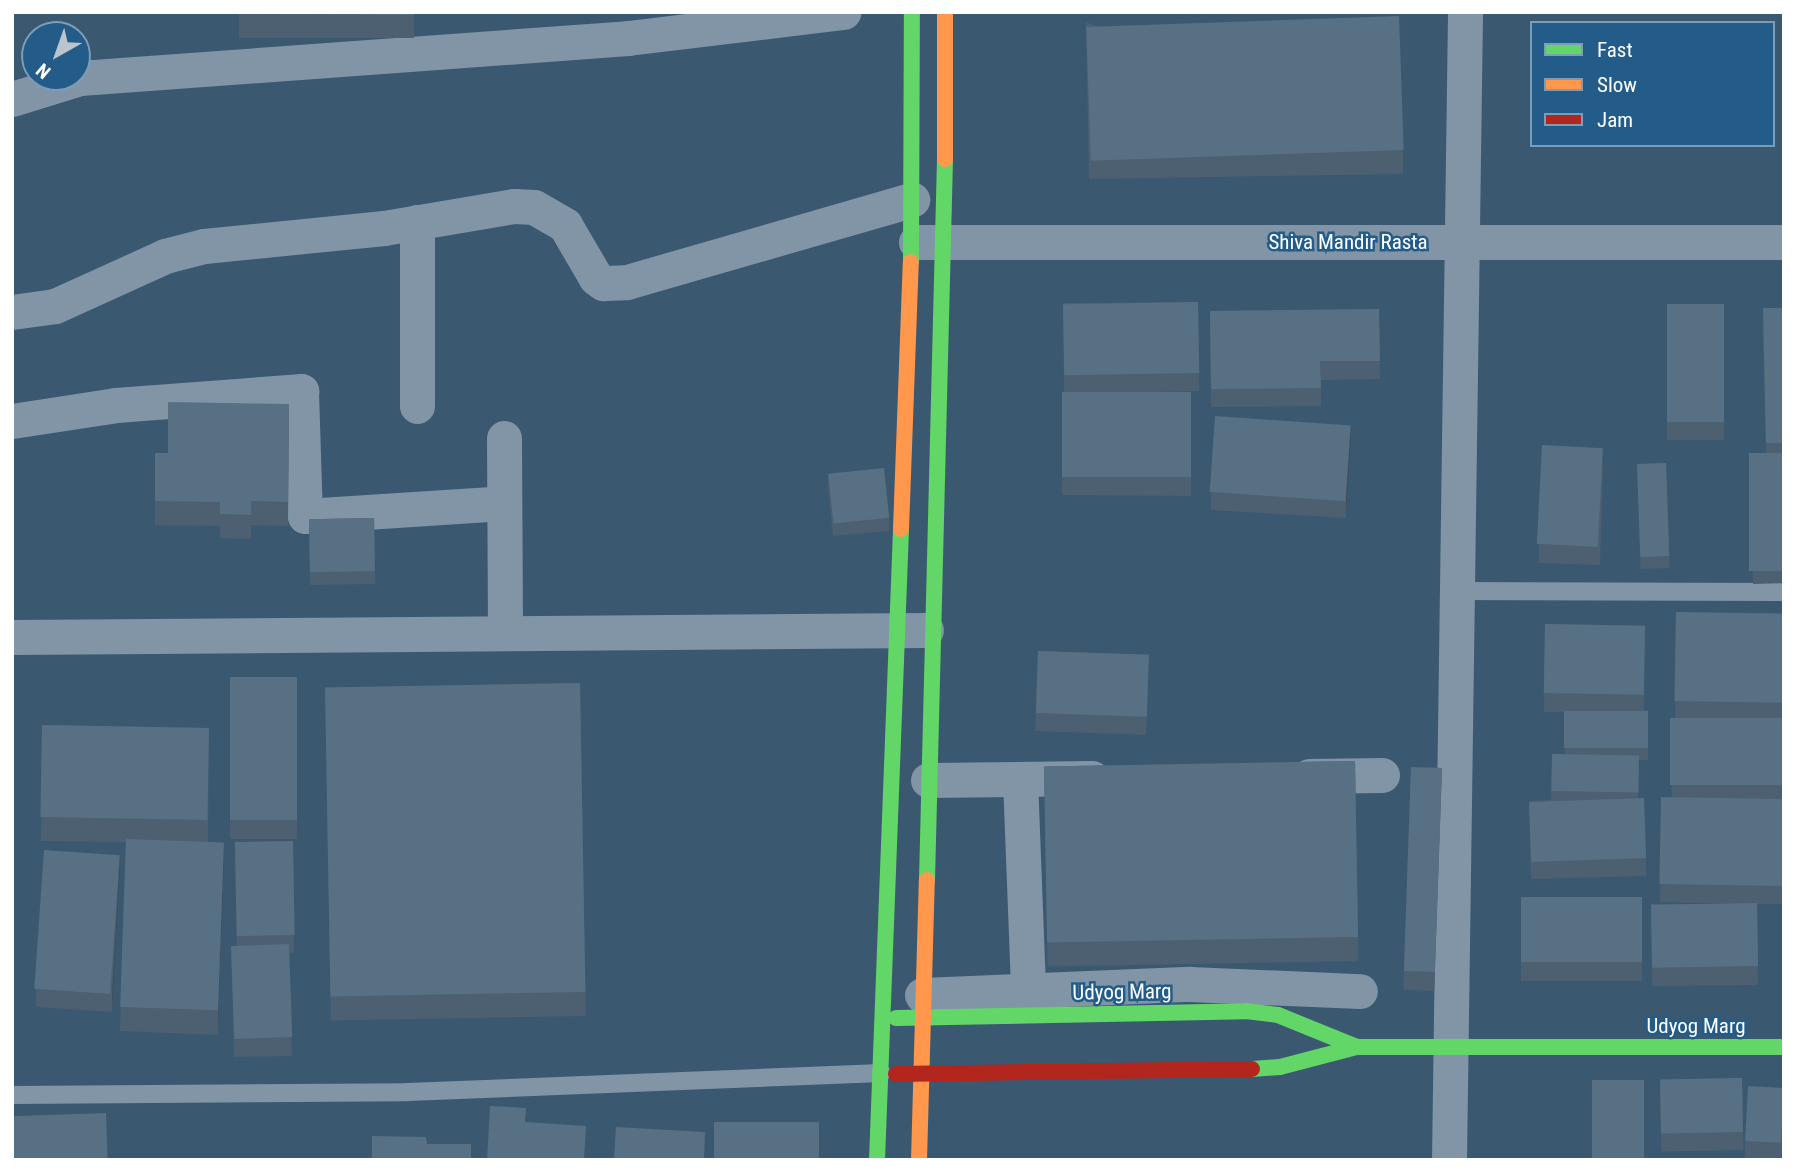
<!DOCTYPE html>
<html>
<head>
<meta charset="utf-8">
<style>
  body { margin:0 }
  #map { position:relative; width:1796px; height:1172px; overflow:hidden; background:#3a5971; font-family:"Roboto Condensed",sans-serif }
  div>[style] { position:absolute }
  .lane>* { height:18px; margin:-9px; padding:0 9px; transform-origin:9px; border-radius:9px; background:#8195a7 }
  .street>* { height:35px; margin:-17.5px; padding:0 17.5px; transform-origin:17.5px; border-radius:17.5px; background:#8195a7 }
  .fast>* { height:16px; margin:-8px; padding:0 8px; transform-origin:8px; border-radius:8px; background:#63d668 }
  .slow>* { height:16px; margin:-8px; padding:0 8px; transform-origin:8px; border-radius:8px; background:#ff974d }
  .jam>* { height:16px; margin:-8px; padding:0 8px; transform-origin:8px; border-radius:8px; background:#b3261e }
  .wall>* { inset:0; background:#4c6071; transform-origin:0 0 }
  .shaded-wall>* { inset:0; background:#3e4e5c }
  .building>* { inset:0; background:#587083; transform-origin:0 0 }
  span { translate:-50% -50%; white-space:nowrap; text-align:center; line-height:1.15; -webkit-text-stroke:5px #235c88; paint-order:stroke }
  .street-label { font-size:21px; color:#fff }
  .frame { position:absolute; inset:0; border:14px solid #fff; pointer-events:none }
  .legend { position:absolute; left:1530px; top:21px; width:245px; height:126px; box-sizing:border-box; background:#235c88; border:2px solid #7b9db8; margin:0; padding:9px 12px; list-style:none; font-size:21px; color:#fff }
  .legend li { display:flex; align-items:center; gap:14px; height:35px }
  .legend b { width:35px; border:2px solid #7b9db8 }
  .north { position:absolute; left:21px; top:21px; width:70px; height:70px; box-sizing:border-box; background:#235c88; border:2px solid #7b9db8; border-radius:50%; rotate:220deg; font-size:19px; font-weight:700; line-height:28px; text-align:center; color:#fff }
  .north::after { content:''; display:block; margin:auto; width:24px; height:32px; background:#bac5cd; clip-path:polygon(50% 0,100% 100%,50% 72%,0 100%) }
</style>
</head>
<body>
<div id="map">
  <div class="lane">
    <div style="left:1458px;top:591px;width:326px;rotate:0.2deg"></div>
    <div style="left:12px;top:1095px;width:396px;rotate:-0.4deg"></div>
    <div style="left:408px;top:1092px;width:474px;rotate:-2.3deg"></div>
  </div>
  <div class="street">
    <div style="left:12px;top:99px;width:71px;rotate:-17.2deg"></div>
    <div style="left:80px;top:78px;width:549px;rotate:-4.17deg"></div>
    <div style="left:628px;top:38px;width:217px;rotate:-6.9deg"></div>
    <div style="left:916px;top:242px;width:868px"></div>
    <div style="left:12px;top:312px;width:43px;rotate:-7.9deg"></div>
    <div style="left:55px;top:306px;width:121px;rotate:-24.4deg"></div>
    <div style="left:165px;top:256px;width:40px;rotate:-14.4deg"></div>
    <div style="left:204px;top:246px;width:181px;rotate:-5.7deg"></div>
    <div style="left:384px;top:228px;width:132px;rotate:-9.6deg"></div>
    <div style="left:514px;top:206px;width:20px;rotate:3deg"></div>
    <div style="left:534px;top:207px;width:36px;rotate:30deg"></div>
    <div style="left:565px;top:225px;width:61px;rotate:59.7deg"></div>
    <div style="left:596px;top:278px;width:9px;rotate:36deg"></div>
    <div style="left:603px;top:283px;width:24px;rotate:-2deg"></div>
    <div style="left:627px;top:282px;width:297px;rotate:-16.1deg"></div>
    <div style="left:417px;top:406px;width:184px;rotate:-90deg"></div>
    <div style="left:12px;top:421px;width:105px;rotate:-8.7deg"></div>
    <div style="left:116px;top:405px;width:186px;rotate:-4.3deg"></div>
    <div style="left:301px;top:391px;width:125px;rotate:88.2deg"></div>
    <div style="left:305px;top:516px;width:199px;rotate:-3.7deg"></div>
    <div style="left:504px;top:438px;width:194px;rotate:89.7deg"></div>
    <div style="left:12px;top:637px;width:914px;rotate:-0.44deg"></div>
    <div style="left:1309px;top:776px;width:73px;rotate:-0.8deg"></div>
    <div style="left:1020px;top:779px;width:210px;rotate:87.8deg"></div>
    <div style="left:928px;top:780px;width:164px;rotate:-0.7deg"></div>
    <div style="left:922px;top:995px;width:268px;rotate:-2.4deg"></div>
    <div style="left:1190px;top:984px;width:170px;rotate:2.4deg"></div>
    <div style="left:1449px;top:1160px;width:1148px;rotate:-89.2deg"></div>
  </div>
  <div class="fast">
    <div style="left:911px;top:262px;width:250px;rotate:-89.8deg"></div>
    <div style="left:927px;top:880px;width:721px;rotate:-88.57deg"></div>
    <div style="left:896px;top:1018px;width:350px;rotate:-1.1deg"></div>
    <div style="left:1246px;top:1011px;width:32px;rotate:7deg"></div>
    <div style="left:1278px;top:1015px;width:85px;rotate:22.1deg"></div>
    <div style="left:1252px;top:1069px;width:28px;rotate:-4deg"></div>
    <div style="left:1280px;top:1067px;width:80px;rotate:-14.6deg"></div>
    <div style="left:1357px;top:1047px;width:427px"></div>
    <div style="left:877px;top:1160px;width:631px;rotate:-87.82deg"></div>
  </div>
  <div class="slow">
    <div style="left:945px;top:12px;width:147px;rotate:90deg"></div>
    <div style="left:901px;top:529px;width:267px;rotate:-87.9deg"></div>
    <div style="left:919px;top:1160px;width:280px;rotate:-88.4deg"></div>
  </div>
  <div class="jam">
    <div style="left:896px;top:1074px;width:356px;rotate:-0.8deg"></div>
  </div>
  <div class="wall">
    <div style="left:239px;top:12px;width:175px;height:26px"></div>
    <div style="clip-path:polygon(1086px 22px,1403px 150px,1403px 174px,1089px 179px)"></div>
    <div style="clip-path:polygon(1198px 302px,1199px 391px,1156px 392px,1191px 392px,1191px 496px,1062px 495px,1062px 392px,1064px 392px,1063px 303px)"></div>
    <div style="left:1667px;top:304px;width:57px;height:136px"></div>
    <div style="clip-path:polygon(1784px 308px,1784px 583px,1753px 584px,1749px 467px,1766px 454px,1763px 327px)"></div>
    <div style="clip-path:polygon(1379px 309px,1380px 379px,1321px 380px,1321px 406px,1211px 407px,1210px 311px)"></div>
    <div style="clip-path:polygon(289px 404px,288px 526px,251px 525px,251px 539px,220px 538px,220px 526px,155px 525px,155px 453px,168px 453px)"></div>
    <div style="clip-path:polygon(1351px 443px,1346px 518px,1211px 510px,1211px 492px)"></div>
    <div style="left:1666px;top:463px;width:105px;height:29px;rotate:88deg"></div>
    <div style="clip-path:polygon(1603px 466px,1600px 565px,1539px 563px,1539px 544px)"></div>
    <div style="clip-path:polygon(828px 474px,889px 518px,889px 531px,833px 536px,828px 486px)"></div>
    <div style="left:374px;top:518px;width:66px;height:65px;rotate:89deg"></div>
    <div style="clip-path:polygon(1676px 612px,1784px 613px,1784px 904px,1757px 904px,1758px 985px,1652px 986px,1651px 904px,1743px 904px,1660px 902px,1661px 797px,1672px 798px,1670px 738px,1709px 719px,1675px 719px)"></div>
    <div style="clip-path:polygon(1545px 624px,1645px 626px,1644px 711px,1648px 711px,1648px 760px,1639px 760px,1638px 799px,1646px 858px,1646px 876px,1531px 879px,1529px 801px,1551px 800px,1552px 754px,1565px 754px,1564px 712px,1544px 712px)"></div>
    <div style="left:1038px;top:651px;width:111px;height:80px;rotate:2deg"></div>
    <div style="left:230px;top:677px;width:67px;height:162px"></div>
    <div style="left:580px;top:683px;width:333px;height:255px;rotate:89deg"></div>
    <div style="clip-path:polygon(42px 725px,209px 728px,208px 842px,224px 867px,218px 1035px,120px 1031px,126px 842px,41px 841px)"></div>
    <div style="left:1355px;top:761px;width:200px;height:311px;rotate:89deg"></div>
    <div style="left:1411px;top:767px;width:31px;height:223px;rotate:2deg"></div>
    <div style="clip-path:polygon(293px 841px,294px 953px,289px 953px,292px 1056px,234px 1057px,231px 946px,237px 946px,235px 842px)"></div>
    <div style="clip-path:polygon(120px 874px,112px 1012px,36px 1007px,36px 989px)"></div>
    <div style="left:1521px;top:897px;width:121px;height:84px"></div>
    <div style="left:1742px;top:1078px;width:72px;height:82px;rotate:89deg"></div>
    <div style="clip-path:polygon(1784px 1088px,1784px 1160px,1745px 1160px,1745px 1141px)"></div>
  </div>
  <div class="shaded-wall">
    <div style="clip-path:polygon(1351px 425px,1351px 443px,1346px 518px,1346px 500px)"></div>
    <div style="clip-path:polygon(224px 843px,224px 867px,218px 1035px,218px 1011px)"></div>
    <div style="clip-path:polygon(120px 855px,120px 874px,112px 1012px,112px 994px)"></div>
  </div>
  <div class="building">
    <div style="clip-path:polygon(239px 12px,414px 12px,414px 15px,239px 14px)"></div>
    <div style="left:1399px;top:16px;width:134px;height:313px;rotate:88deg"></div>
    <div style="left:1198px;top:302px;width:71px;height:135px;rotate:89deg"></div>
    <div style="left:1667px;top:304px;width:57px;height:118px"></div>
    <div style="clip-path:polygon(1763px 308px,1784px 308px,1784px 424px,1782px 424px,1783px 443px,1766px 443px)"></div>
    <div style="clip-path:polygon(1379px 309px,1380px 361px,1320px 361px,1321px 388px,1211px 389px,1210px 311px)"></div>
    <div style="left:1062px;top:392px;width:129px;height:85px"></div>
    <div style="clip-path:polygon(168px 402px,289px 404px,288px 502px,251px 501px,251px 515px,220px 514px,220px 502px,155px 501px,155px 453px,168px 453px)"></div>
    <div style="left:1215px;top:416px;width:136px;height:76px;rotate:4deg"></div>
    <div style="left:1542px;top:445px;width:61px;height:99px;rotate:3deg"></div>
    <div style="left:1783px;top:453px;width:118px;height:34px;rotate:90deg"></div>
    <div style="left:1666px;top:463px;width:93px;height:29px;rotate:88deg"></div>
    <div style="left:884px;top:468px;width:50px;height:56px;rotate:84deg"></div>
    <div style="left:374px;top:518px;width:53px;height:65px;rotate:89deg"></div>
    <div style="left:1676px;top:612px;width:108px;height:89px;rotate:1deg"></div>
    <div style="left:1545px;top:624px;width:100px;height:69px;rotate:1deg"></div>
    <div style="left:1038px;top:651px;width:111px;height:62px;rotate:2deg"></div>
    <div style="left:230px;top:677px;width:67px;height:143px"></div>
    <div style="left:580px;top:683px;width:309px;height:255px;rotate:89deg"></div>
    <div style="left:1564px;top:711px;width:84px;height:37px"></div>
    <div style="left:1784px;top:718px;width:67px;height:114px;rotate:90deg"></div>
    <div style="left:42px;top:725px;width:167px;height:92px;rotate:1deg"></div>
    <div style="left:1552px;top:754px;width:87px;height:37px;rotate:1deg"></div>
    <div style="left:1355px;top:761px;width:176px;height:311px;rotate:89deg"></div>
    <div style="left:1411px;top:767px;width:31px;height:204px;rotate:2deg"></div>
    <div style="left:1661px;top:797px;width:123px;height:87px;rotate:1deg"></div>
    <div style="left:1644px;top:798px;width:60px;height:115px;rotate:88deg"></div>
    <div style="left:126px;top:839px;width:98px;height:168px;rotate:2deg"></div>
    <div style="left:293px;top:841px;width:94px;height:58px;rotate:89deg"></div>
    <div style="left:44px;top:850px;width:76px;height:139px;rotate:4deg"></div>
    <div style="left:1521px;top:897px;width:121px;height:65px"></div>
    <div style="left:1757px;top:903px;width:63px;height:106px;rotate:89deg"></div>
    <div style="left:289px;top:944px;width:93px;height:58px;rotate:88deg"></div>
    <div style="left:1742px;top:1078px;width:54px;height:82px;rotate:89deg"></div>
    <div style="left:1592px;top:1080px;width:52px;height:80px"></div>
    <div style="left:1748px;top:1086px;width:36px;height:55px;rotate:3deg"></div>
    <div style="clip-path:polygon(490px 1106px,526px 1108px,525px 1122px,586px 1126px,584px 1160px,487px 1160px)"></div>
    <div style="left:106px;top:1113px;width:47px;height:94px;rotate:88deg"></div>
    <div style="left:714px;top:1122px;width:105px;height:38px"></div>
    <div style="clip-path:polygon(616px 1127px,705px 1132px,704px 1160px,614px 1160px)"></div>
    <div style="clip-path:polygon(372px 1136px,426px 1137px,427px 1144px,471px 1144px,471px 1160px,372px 1160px)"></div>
  </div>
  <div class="street-label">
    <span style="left:1348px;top:242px">Shiva Mandir Rasta</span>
    <span style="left:1122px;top:992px;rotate:-1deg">Udyog Marg</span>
    <span style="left:1696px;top:1026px">Udyog Marg</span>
  </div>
  <div class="frame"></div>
  <ul class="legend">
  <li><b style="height:9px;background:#63d668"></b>Fast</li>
  <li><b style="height:9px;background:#ff974d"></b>Slow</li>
  <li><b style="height:9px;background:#b3261e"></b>Jam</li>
  </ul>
  <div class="north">N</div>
</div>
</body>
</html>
